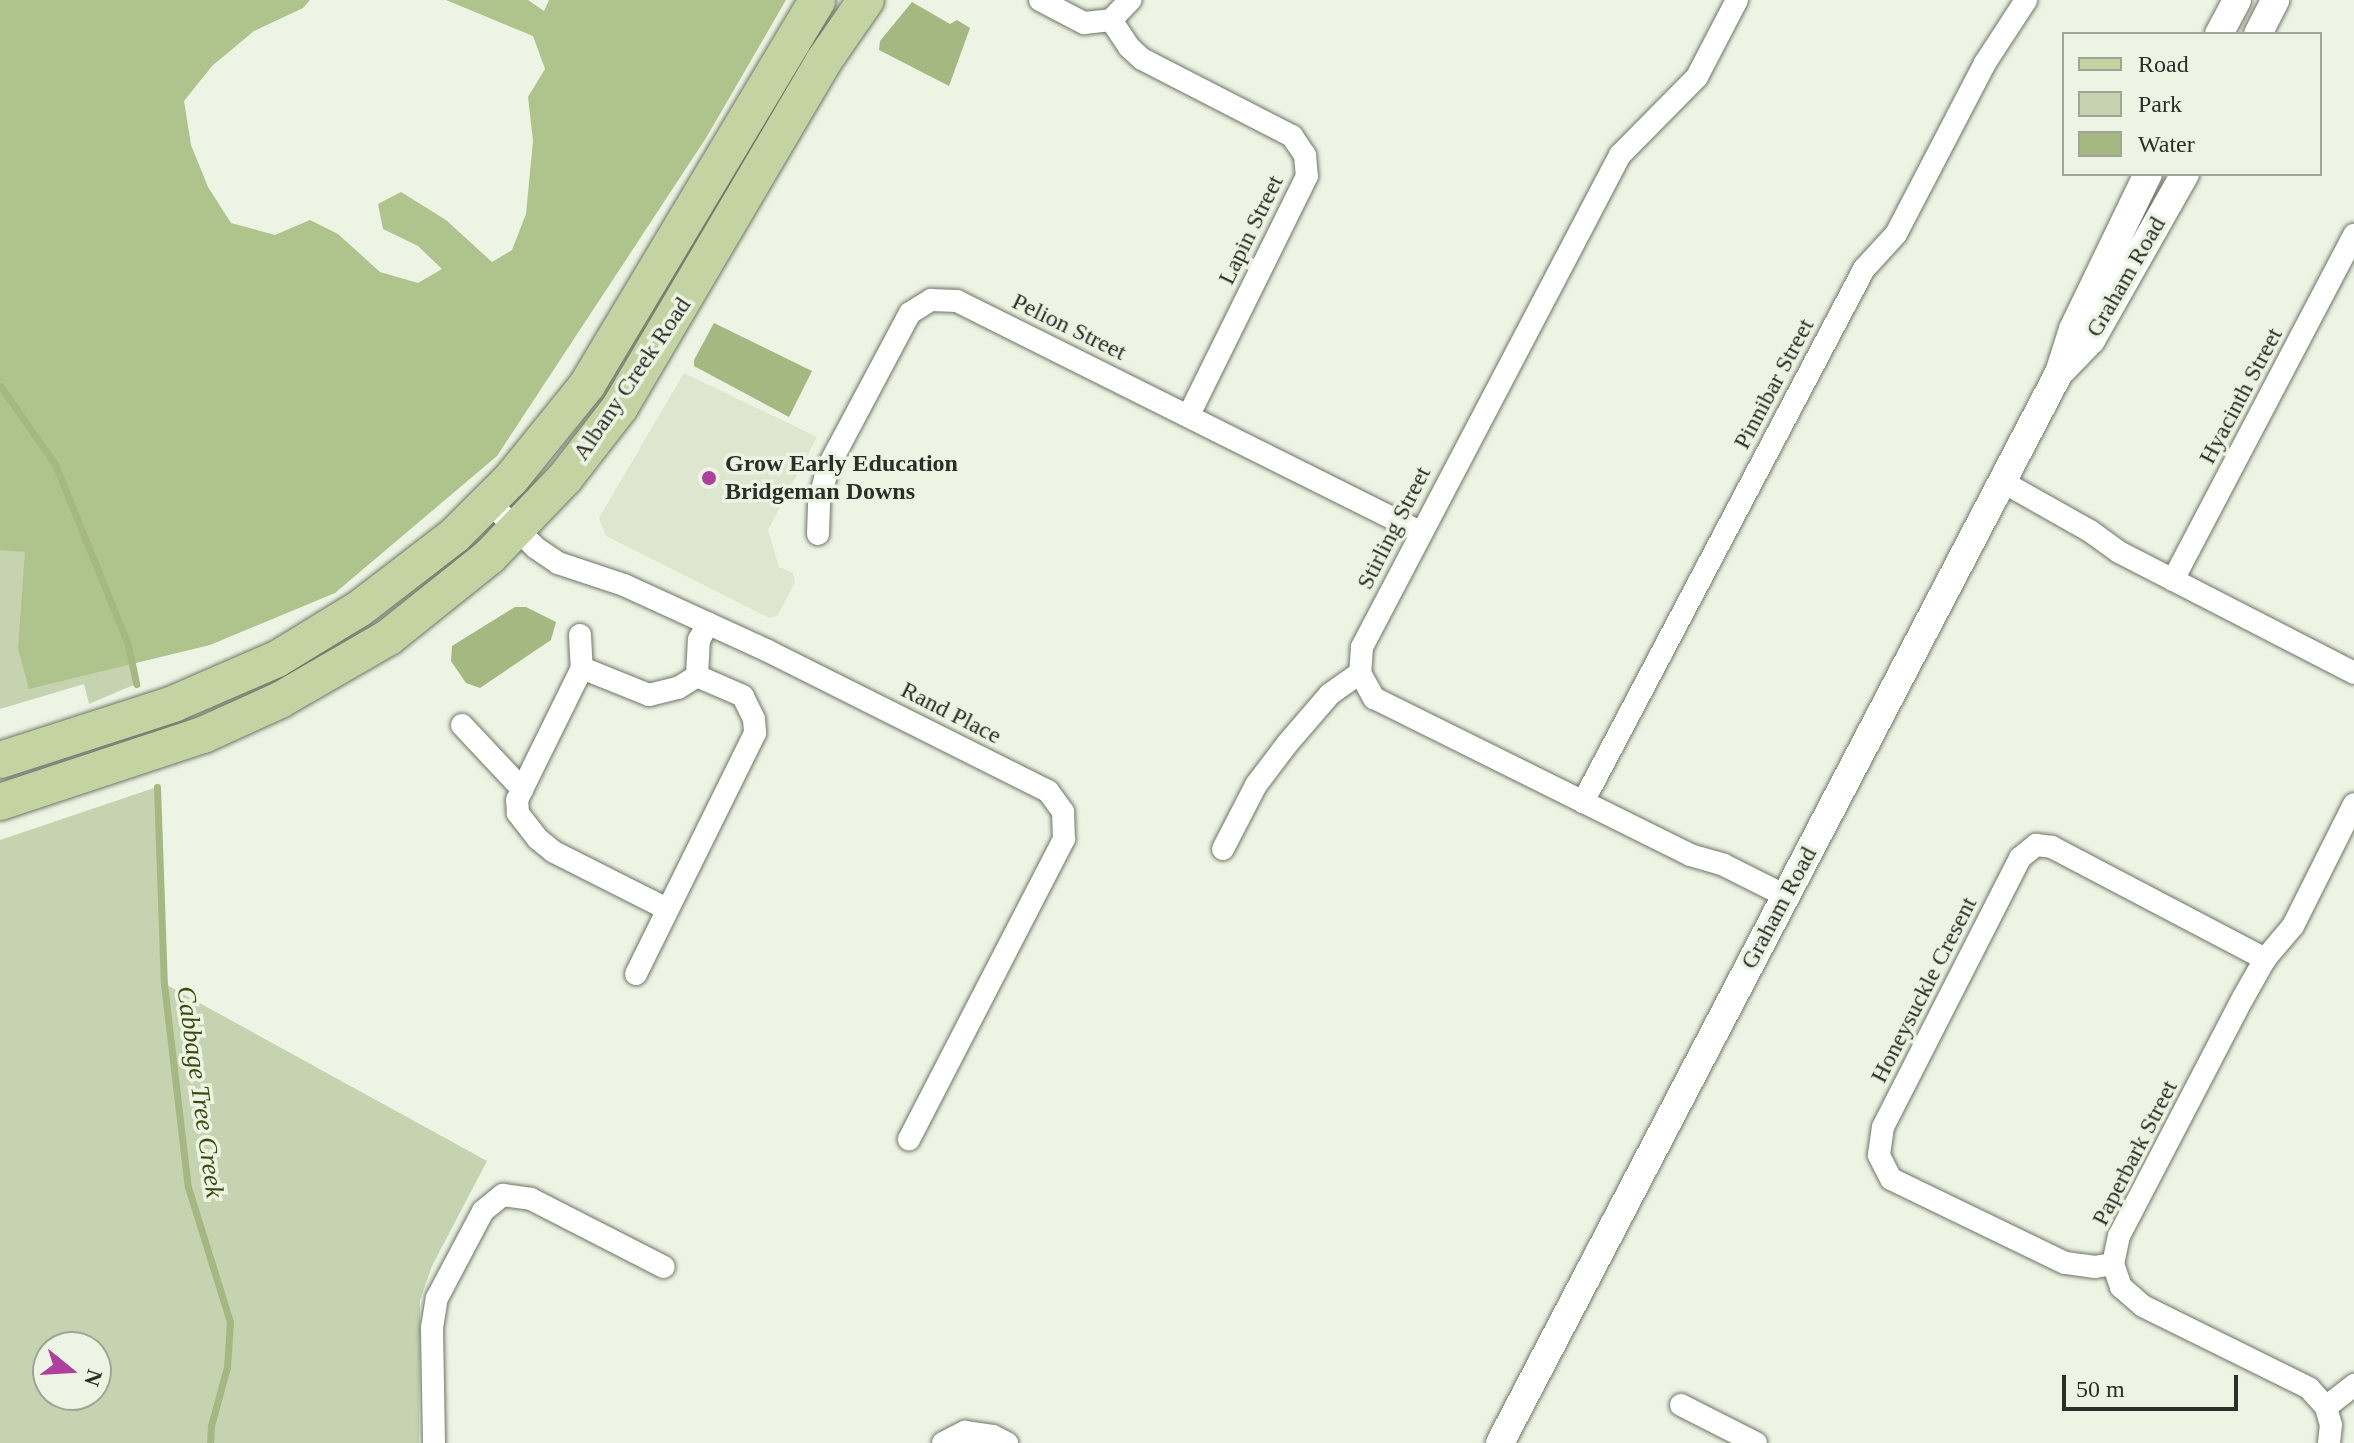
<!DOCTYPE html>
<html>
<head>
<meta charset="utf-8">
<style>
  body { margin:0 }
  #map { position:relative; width:2354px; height:1443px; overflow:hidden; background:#edf4e3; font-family:Georgia,serif }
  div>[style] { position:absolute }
  .built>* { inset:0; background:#dee6cf }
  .green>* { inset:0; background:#c6d3b1 }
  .forest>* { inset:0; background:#afc38c }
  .water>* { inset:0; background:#a5b882 }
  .stream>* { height:7px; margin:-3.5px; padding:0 3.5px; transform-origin:3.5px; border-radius:3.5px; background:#a5b882 }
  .roads { filter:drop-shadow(0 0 2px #6f7566) drop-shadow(0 0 2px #6f7566) }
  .minor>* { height:22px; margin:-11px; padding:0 11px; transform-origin:11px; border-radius:11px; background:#fff }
  .tertiary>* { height:28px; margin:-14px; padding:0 14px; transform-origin:14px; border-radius:14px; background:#fff }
  .primary>* { height:36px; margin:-18px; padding:0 18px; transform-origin:18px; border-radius:18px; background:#c3d4a2 }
  .dots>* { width:22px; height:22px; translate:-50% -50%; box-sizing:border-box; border:4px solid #edf4e3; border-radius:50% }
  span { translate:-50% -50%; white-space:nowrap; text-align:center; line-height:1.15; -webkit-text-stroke:7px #edf4e3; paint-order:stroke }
  .street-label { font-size:24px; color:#2c2e28 }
  .poi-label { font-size:24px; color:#2c2e28; font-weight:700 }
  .left { translate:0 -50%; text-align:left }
  .water-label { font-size:26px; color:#394a0c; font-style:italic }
  .legend { position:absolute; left:2062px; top:32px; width:260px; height:144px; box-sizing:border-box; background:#edf4e3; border:2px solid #a0a598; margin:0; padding:10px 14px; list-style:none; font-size:24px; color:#2c2e28 }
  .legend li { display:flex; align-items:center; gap:16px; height:40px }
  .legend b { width:40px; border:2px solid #a0a598 }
  .north { position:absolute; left:32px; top:1331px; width:80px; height:80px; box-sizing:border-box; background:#edf4e3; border:2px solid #a0a598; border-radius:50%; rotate:108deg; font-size:22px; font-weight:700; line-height:32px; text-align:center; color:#2c2e28 }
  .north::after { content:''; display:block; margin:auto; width:28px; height:36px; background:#ae3f9d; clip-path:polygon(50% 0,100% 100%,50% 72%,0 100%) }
  .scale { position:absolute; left:2062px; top:1375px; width:176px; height:36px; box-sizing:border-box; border:4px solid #2c2e28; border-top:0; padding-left:10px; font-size:24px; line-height:28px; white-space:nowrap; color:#2c2e28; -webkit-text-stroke:6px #edf4e3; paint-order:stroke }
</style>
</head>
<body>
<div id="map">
  <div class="built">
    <div style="clip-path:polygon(684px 373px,817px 437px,768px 530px,779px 567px,793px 573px,795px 582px,778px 615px,769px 618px,606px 536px,599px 518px)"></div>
  </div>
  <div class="green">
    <div style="clip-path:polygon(0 386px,128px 645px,136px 684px,89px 704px,84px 684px,0 709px)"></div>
    <div style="clip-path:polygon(evenodd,157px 787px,165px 984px,487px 1161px,432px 1266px,420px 1300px,419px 1443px,0 1443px,0 840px,157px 787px,96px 1347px,96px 1395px,48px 1395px,48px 1347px,96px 1347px)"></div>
  </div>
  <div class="forest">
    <div style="clip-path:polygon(0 0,310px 0,303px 8px,254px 31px,212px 66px,184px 101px,191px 145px,208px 187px,231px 223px,275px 235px,310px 220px,338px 234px,380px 272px,418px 283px,442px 269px,418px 246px,383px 229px,378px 204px,401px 192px,446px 220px,492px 262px,512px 250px,526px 214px,533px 141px,528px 97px,545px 69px,533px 36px,446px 0,528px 0,544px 11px,549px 0,786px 0,706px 138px,497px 456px,335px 593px,210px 645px,29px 689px,18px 649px,25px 552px,0 550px)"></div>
  </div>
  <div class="water">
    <div style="clip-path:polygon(912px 2px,950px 24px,957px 20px,970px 28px,949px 86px,879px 50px,880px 41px)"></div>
    <div style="clip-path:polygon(714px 323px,812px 371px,789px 417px,694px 366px,694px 360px)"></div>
    <div style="clip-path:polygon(515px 607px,526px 607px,556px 622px,551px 640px,480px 688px,466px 683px,451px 661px,452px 646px)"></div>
  </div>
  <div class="stream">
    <div style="left:0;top:386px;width:95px;rotate:54.8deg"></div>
    <div style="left:55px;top:464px;width:195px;rotate:68deg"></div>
    <div style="left:128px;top:645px;width:40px;rotate:78deg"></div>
    <div style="left:157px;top:787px;width:197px;rotate:88deg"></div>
    <div style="left:164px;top:984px;width:204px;rotate:83.3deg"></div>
    <div style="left:188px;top:1187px;width:141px;rotate:72.7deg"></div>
    <div style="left:230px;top:1322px;width:45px;rotate:93.8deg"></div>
    <div style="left:227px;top:1367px;width:61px;rotate:105.2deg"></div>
    <div style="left:211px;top:1426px;width:17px;rotate:93deg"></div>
  </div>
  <div class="roads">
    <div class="minor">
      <div style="left:1040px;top:0;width:50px;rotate:27.6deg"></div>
      <div style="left:1084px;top:23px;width:27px;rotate:-6deg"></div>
      <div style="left:1111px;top:20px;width:28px;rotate:-46deg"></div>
      <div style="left:1737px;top:0;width:87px;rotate:117.5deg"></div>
      <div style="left:1697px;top:77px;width:110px;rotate:134.6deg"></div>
      <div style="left:1620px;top:155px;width:556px;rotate:117.67deg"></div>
      <div style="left:1362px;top:647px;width:26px;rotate:94deg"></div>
      <div style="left:1360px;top:673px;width:29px;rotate:61deg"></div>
      <div style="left:1374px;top:698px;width:353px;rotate:26.4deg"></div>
      <div style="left:1690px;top:855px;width:35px;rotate:16deg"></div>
      <div style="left:1724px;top:865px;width:69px;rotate:26.6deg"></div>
      <div style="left:1111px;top:20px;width:32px;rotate:56deg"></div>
      <div style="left:1129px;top:47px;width:18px;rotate:43deg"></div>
      <div style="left:1142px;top:59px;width:169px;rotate:27.2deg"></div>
      <div style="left:1292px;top:136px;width:23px;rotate:56deg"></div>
      <div style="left:1305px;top:155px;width:21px;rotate:85deg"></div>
      <div style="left:1307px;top:176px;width:267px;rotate:116.3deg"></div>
      <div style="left:2003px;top:482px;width:100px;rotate:29.4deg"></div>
      <div style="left:2090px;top:531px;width:36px;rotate:36deg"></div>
      <div style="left:2119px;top:552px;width:264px;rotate:27.2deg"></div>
      <div style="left:489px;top:502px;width:66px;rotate:44.4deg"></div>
      <div style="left:536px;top:548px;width:27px;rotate:34deg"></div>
      <div style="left:558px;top:563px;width:70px;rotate:18.4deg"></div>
      <div style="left:624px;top:585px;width:158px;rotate:24.6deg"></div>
      <div style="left:768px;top:651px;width:313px;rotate:26.6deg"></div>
      <div style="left:1048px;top:791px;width:26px;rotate:54deg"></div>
      <div style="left:1063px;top:812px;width:27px;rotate:88deg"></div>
      <div style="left:1064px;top:839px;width:338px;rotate:117.3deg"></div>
      <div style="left:818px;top:534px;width:33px;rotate:-88deg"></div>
      <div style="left:819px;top:501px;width:35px;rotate:-75deg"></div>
      <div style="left:828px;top:467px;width:174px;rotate:-62deg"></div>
      <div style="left:910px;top:313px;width:25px;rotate:-32deg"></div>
      <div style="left:931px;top:300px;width:26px;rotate:2deg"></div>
      <div style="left:957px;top:301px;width:517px;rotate:26.52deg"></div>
      <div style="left:2173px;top:580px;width:390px;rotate:-62.3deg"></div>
      <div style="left:580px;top:635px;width:33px;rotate:87deg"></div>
      <div style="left:697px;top:676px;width:36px;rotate:-87deg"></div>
      <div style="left:699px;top:640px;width:19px;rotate:-62deg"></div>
      <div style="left:462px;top:725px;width:88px;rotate:46.8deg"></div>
      <div style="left:1583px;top:802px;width:603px;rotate:-62.2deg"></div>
      <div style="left:1864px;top:269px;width:47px;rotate:-47.6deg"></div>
      <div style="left:1896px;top:234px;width:193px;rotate:-62.5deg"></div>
      <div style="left:1985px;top:63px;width:75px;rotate:-56.9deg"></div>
      <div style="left:1223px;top:849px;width:72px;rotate:-62.7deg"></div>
      <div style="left:1256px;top:785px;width:51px;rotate:-52.9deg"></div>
      <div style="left:1287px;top:744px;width:66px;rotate:-49.3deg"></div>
      <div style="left:1330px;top:694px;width:37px;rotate:-35deg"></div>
      <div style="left:667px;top:909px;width:127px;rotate:-153.2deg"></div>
      <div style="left:554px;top:852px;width:21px;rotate:-141deg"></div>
      <div style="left:538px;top:839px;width:33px;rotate:-128deg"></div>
      <div style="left:518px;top:813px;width:13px;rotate:-94deg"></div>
      <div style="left:517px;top:800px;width:147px;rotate:-63.8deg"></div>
      <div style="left:582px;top:668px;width:72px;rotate:21.9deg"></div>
      <div style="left:649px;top:695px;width:30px;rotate:-14deg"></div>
      <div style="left:678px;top:688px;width:22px;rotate:-32deg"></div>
      <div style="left:636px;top:974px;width:269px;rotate:-63.7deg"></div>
      <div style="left:755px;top:733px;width:14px;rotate:-94deg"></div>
      <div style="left:754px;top:719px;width:25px;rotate:-116deg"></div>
      <div style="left:743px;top:696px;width:50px;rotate:-156.5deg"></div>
      <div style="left:2113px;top:1264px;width:18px;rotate:171deg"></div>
      <div style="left:2095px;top:1267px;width:30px;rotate:-172deg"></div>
      <div style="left:2065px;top:1263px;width:193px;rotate:-154.2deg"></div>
      <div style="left:1891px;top:1179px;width:27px;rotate:-117deg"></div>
      <div style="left:1879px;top:1155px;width:28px;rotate:-82deg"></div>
      <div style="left:1883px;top:1127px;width:302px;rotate:-63deg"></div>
      <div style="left:2020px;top:858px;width:21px;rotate:-39deg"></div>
      <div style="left:2036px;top:845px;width:16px;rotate:7deg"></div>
      <div style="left:2052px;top:847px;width:241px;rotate:27.7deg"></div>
      <div style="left:1681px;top:1405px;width:84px;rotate:26.9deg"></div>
      <div style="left:2326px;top:1407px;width:36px;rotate:-38deg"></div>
      <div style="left:434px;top:1443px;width:115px;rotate:-91deg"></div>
      <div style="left:432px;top:1328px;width:30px;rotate:-81deg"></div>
      <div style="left:437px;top:1298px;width:98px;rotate:-62.1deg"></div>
      <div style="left:483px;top:1211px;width:26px;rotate:-39deg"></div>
      <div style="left:503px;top:1195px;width:28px;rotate:8deg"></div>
      <div style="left:531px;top:1199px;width:149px;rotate:27.1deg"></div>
      <div style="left:943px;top:1443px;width:25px;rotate:-27deg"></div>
      <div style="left:965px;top:1432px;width:28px;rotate:8deg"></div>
      <div style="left:993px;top:1436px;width:16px;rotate:27deg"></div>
      <div style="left:2329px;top:1443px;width:18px;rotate:-84deg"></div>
      <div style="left:2331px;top:1425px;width:19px;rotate:-106deg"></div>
      <div style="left:2326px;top:1407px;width:25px;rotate:-132deg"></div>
      <div style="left:2309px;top:1388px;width:185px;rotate:-153.7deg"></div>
      <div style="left:2143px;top:1306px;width:29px;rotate:-139deg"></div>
      <div style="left:2121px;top:1287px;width:24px;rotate:-109deg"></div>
      <div style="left:2113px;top:1264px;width:29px;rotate:-78deg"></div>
      <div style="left:2119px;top:1236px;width:268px;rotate:-62.5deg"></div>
      <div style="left:2243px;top:998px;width:45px;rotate:-60.6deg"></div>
      <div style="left:2265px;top:959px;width:43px;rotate:-49.7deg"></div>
      <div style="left:2293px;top:926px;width:136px;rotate:-63.4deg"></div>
    </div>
    <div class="tertiary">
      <div style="left:2219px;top:34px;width:38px;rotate:-62deg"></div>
      <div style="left:2258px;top:34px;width:38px;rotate:-63deg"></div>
      <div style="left:2062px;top:370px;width:42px;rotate:-46deg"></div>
      <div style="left:2091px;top:340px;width:191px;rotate:-60.5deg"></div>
      <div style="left:1500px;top:1443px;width:1207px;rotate:-62.42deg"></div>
      <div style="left:2059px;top:373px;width:46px;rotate:-72.3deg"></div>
      <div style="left:2073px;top:329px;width:172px;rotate:-64.2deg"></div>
    </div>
    <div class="primary">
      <div style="left:0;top:760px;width:182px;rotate:-17.9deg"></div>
      <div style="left:173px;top:704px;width:113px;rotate:-23.4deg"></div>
      <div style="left:277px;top:659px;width:96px;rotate:-31.4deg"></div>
      <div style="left:359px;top:609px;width:121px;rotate:-37.6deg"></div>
      <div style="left:455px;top:535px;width:79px;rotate:-45deg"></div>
      <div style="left:511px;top:479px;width:121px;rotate:-51deg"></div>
      <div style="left:587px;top:385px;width:448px;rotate:-59.1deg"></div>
      <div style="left:0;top:802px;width:214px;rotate:-18.3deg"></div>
      <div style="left:203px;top:735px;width:85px;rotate:-24.4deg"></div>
      <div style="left:280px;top:700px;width:126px;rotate:-30deg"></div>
      <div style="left:389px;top:637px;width:128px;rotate:-38.7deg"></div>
      <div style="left:489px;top:557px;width:110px;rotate:-46.1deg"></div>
      <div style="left:565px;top:478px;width:90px;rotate:-52.2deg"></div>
      <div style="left:620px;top:407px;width:400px;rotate:-59.5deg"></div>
      <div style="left:823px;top:62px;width:75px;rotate:-55.3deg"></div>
    </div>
  </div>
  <div class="dots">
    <div style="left:709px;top:478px;background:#ae3f9d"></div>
  </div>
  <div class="street-label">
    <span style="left:1251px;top:230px;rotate:-64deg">Lapin Street</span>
    <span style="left:2126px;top:277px;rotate:-60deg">Graham Road</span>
    <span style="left:1069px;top:327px;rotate:26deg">Pelion Street</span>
    <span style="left:632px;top:379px;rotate:-56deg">Albany Creek Road</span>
    <span style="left:1774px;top:384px;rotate:-62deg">Pinnibar Street</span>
    <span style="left:2241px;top:396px;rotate:-62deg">Hyacinth Street</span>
    <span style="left:1394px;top:528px;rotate:-63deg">Stirling Street</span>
    <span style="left:951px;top:713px;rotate:27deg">Rand Place</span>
    <span style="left:1779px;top:908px;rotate:-62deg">Graham Road</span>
    <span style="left:1924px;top:990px;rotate:-63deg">Honeysuckle Cresent</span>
    <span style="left:2135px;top:1153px;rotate:-63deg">Paperbark Street</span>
  </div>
  <div class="poi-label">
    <span class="left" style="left:725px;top:478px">Grow Early Education<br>Bridgeman Downs</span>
  </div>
  <div class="water-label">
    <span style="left:200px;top:1092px;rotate:82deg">Cabbage Tree Creek</span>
  </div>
  <ul class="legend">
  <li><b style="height:10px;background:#c3d4a2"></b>Road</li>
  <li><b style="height:22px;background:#c6d3b1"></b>Park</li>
  <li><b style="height:22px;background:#a5b882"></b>Water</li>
  </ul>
  <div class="north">N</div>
  <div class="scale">50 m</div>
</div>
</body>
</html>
